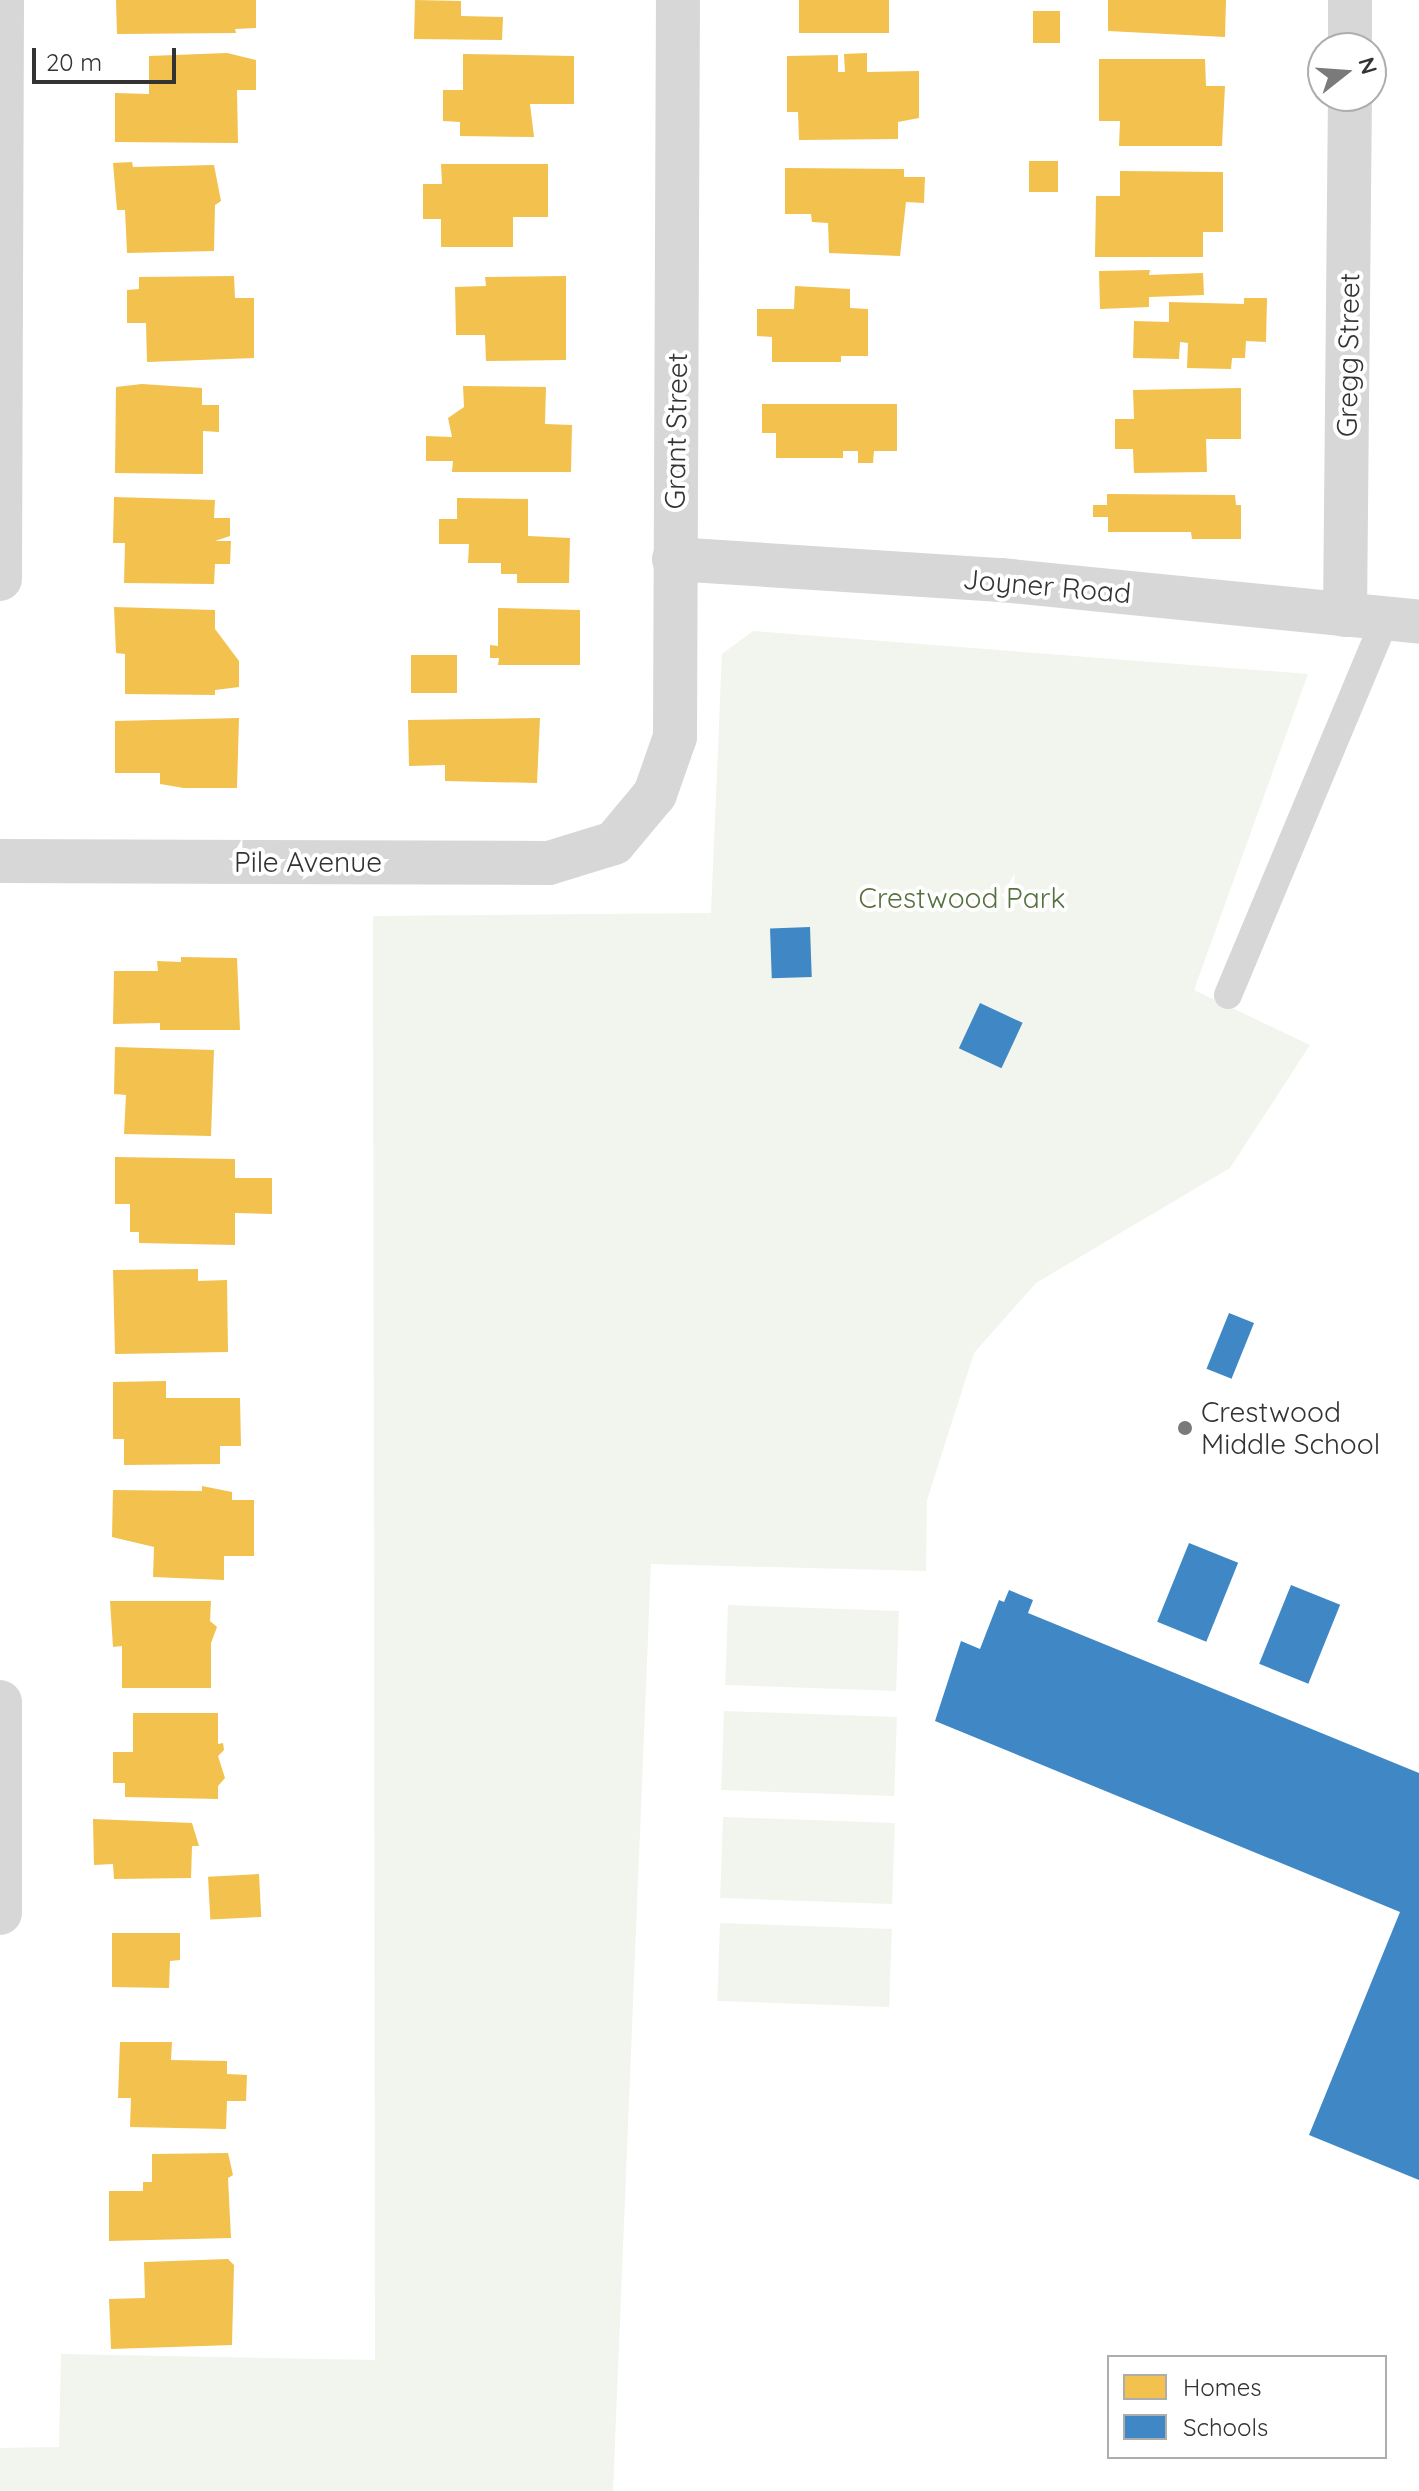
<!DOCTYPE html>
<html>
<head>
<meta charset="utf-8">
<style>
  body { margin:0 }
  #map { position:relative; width:1419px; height:2491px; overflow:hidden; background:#fff; font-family:Quicksand,sans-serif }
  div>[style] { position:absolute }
  .green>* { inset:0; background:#f1f5ed; transform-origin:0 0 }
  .homes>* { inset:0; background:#f2c14e; transform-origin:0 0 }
  .schools>* { inset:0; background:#3f88c5; transform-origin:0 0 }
  .lane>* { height:28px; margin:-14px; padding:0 14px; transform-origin:14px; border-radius:14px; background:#d7d7d7 }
  .street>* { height:44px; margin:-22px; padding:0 22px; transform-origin:22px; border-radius:22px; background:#d7d7d7 }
  .dots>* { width:22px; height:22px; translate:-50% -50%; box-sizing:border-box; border:4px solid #fff; border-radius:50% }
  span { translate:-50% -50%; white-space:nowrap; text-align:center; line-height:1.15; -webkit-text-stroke:8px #fff; paint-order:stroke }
  .street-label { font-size:28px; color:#333 }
  .park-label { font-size:28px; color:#56703f }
  .poi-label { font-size:28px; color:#333 }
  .left { translate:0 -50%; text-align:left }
  .legend { position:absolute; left:1107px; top:2355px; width:280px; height:104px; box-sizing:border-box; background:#fff; border:2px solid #adadad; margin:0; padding:10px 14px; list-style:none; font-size:24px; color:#333 }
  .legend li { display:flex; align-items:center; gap:16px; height:40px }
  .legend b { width:40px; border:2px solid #adadad }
  .north { position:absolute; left:1307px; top:32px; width:80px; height:80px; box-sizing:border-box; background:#fff; border:2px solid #adadad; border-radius:50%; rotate:73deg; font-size:22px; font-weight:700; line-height:32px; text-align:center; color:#333 }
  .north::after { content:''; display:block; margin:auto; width:28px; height:36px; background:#7a7a7a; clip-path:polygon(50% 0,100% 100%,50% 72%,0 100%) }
  .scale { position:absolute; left:32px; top:48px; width:144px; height:36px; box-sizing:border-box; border:4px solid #333; border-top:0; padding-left:10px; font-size:24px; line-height:28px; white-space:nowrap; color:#333; -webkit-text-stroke:6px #fff; paint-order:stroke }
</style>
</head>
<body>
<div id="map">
  <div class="green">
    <div style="clip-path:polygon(753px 631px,1308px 674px,1194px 990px,1310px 1045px,1230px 1168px,1036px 1283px,974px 1353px,927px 1500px,926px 1571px,651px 1564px,613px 2491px,0 2491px,0 2448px,59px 2447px,61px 2354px,375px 2360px,373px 916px,711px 913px,722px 654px)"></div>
    <div style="left:728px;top:1605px;width:171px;height:80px;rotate:2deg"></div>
    <div style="left:724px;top:1711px;width:173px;height:79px;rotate:2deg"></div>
    <div style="left:723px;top:1817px;width:172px;height:81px;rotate:2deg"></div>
    <div style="left:720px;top:1923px;width:172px;height:78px;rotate:2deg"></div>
  </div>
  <div class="homes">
    <div style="clip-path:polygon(116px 0,256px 0,256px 28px,235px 29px,236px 33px,117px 34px)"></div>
    <div style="clip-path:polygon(415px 0,461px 1px,461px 16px,503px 17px,502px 40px,414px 39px)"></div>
    <div style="left:799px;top:0;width:90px;height:33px"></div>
    <div style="clip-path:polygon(1108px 0,1226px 0,1225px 37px,1108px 31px)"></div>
    <div style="left:1033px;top:11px;width:27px;height:32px"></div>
    <div style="clip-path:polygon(227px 53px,256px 60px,256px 90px,237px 90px,238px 143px,115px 142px,115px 93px,149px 94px,149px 56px)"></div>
    <div style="clip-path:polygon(867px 53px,867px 72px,919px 71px,919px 118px,898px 122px,898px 139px,799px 140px,798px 112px,787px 112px,787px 56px,838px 55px,838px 72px,845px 72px,844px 54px)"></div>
    <div style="clip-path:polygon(463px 54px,574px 56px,574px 104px,530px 104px,534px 137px,460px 136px,460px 122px,443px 121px,443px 90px,463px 90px)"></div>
    <div style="clip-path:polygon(1099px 59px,1205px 59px,1206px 86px,1225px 86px,1222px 146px,1119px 146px,1120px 121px,1099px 121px)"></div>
    <div style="left:1029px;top:161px;width:29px;height:31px"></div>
    <div style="clip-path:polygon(132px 162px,133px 167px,214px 165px,221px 201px,215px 205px,214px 251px,127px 253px,125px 210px,117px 210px,113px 163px)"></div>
    <div style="clip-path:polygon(441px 164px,548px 164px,548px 217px,513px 217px,513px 247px,441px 247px,441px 219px,423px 219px,423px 184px,442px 184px)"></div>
    <div style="clip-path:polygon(785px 168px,904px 169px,904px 177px,925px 177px,924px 203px,906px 202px,900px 256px,829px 253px,828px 223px,812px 222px,811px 214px,785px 214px)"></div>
    <div style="clip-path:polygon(1120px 171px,1223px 172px,1223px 232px,1203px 232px,1203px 257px,1095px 257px,1096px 196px,1120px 196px)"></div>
    <div style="clip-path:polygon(1150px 270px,1149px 275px,1203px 273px,1204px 295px,1149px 297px,1149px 307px,1100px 309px,1099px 271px)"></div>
    <div style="clip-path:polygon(234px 276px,235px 298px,254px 298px,254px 358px,147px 362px,146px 323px,127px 323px,127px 290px,139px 289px,139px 277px)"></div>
    <div style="clip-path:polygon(566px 276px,566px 360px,486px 361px,485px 335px,456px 335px,455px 287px,486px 286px,485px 277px)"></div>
    <div style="clip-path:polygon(795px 286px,850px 289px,850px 308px,868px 309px,868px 356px,841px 356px,841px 362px,772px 362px,772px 337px,757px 336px,757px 309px,794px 309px)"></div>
    <div style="clip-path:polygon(1244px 298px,1267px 298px,1266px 342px,1246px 341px,1245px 358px,1232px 358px,1231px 369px,1187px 368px,1188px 343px,1180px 342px,1179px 359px,1133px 358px,1134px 321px,1169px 322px,1169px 302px,1244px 304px)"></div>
    <div style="clip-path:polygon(142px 384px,202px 388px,202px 405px,219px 405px,219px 432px,203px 431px,203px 474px,115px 473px,116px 387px)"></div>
    <div style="clip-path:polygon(463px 386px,546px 387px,545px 424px,572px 425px,571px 472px,452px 472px,453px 461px,426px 461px,426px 436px,452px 437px,448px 418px,464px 407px)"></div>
    <div style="clip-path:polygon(1241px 388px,1241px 439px,1206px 439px,1207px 472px,1134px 473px,1133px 449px,1115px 449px,1115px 419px,1134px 419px,1133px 390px)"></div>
    <div style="clip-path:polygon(762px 404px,897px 404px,897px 451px,874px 451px,873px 463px,858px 463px,858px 451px,843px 451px,843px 458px,776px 458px,776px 433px,762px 433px)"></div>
    <div style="clip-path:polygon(1107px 494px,1235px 495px,1236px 505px,1241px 505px,1241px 539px,1192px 539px,1191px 532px,1108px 532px,1108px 517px,1093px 517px,1093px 505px,1107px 505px)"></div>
    <div style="clip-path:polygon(114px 497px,215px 500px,214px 518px,230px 518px,230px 536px,215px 541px,231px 541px,230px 564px,215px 564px,214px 584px,124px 583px,125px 543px,113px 543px)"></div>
    <div style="clip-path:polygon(457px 498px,528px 499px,528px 536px,570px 538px,569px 583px,517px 583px,517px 574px,501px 574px,501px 563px,468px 563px,469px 544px,439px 544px,439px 519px,457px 519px)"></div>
    <div style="clip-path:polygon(114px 607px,215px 610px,215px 629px,239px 661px,239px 687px,215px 690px,215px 695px,125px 694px,125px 654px,116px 653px)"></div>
    <div style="clip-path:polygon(498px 608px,580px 610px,580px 665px,498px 665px,499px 658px,490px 658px,490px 645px,498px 646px)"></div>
    <div style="left:411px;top:655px;width:46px;height:38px"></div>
    <div style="clip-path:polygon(239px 718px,237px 788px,184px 788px,160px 784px,160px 773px,115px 773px,115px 721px)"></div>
    <div style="clip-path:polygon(540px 718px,537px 783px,445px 781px,445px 765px,409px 766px,408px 720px)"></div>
    <div style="clip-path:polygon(181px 957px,237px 958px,240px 1030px,160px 1030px,160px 1023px,113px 1024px,114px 971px,158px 971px,157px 961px,181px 962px)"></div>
    <div style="clip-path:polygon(115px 1047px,214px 1050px,211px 1136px,124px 1134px,126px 1095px,114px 1094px)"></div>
    <div style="clip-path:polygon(115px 1157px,235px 1159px,235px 1178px,272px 1178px,272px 1214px,235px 1213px,235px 1245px,139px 1243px,139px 1232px,130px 1232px,130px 1204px,115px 1204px)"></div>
    <div style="clip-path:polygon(198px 1269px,198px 1281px,227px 1280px,228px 1352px,115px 1354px,113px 1270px)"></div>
    <div style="clip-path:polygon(166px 1381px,166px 1398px,240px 1398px,241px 1446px,220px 1446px,220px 1464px,124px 1465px,124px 1439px,113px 1439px,113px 1382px)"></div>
    <div style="clip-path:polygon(202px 1486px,232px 1492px,232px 1500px,254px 1500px,254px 1556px,224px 1556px,224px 1580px,153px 1577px,154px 1547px,112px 1537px,113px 1490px,202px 1491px)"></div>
    <div style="clip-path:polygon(110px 1601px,211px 1601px,210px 1621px,217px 1627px,211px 1643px,211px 1688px,122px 1688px,122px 1646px,113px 1647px)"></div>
    <div style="clip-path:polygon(133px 1713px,218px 1713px,218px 1744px,223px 1743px,224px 1750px,218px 1756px,225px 1778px,218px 1786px,218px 1799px,125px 1797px,125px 1783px,113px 1783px,113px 1752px,133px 1752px)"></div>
    <div style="clip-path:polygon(93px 1819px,192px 1823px,199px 1846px,192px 1846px,191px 1878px,114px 1879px,113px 1864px,94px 1865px)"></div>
    <div style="left:259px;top:1874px;width:43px;height:51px;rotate:87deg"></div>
    <div style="clip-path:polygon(112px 1933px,180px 1933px,180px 1960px,170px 1961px,169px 1988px,112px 1987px)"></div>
    <div style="clip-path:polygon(120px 2042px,172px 2042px,171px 2060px,227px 2061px,227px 2074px,247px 2075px,246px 2101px,227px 2101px,226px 2129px,130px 2127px,131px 2098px,118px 2098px)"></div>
    <div style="clip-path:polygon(228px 2153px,233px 2175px,228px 2178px,231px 2238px,109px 2241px,109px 2191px,143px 2191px,143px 2182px,152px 2182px,152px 2154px)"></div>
    <div style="clip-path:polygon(228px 2259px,234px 2265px,232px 2345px,111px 2349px,109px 2299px,145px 2298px,144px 2262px)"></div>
  </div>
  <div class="schools">
    <div style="left:810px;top:927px;width:50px;height:40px;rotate:88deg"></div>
    <div style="left:980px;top:1003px;width:47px;height:50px;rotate:25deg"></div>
    <div style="left:1229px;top:1313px;width:27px;height:60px;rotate:22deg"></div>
    <div style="left:1189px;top:1543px;width:53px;height:85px;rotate:22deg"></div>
    <div style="left:1291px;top:1585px;width:53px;height:85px;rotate:22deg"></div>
    <div style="clip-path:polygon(1009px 1590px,1033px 1600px,1028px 1613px,1419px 1773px,1419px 2180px,1309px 2135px,1400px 1912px,935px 1721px,961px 1641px,980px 1649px,999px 1600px,1004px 1602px)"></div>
  </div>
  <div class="lane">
    <div style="left:1228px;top:995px;width:407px;rotate:-67.3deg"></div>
  </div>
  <div class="street">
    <div style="left:1350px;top:48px;width:48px;rotate:-90deg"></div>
    <div style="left:674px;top:559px;width:328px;rotate:3.7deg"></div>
    <div style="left:1001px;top:580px;width:420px;rotate:5.7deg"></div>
    <div style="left:0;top:579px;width:579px;rotate:-89.8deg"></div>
    <div style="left:1345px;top:615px;width:519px;rotate:-89.45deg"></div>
    <div style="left:0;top:861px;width:549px;rotate:0.21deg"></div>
    <div style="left:549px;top:863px;width:68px;rotate:-17.1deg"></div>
    <div style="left:614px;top:843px;width:64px;rotate:-50.1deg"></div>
    <div style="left:655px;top:794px;width:60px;rotate:-70.7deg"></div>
    <div style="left:675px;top:737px;width:737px;rotate:-89.77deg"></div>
    <div style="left:0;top:1702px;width:211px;rotate:90deg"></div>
  </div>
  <div class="dots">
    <div style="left:1185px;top:1428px;background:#7a7a7a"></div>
  </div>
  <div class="street-label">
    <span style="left:1348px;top:355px;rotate:-89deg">Gregg Street</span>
    <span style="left:676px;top:431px;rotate:-89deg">Grant Street</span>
    <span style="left:1047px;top:586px;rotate:5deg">Joyner Road</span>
    <span style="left:308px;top:862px">Pile Avenue</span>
  </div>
  <div class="park-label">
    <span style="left:962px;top:898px">Crestwood Park</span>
  </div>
  <div class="poi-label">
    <span class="left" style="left:1201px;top:1428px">Crestwood<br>Middle School</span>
  </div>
  <ul class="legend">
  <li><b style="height:22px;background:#f2c14e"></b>Homes</li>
  <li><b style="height:22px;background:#3f88c5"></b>Schools</li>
  </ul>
  <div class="north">N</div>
  <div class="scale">20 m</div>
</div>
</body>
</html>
